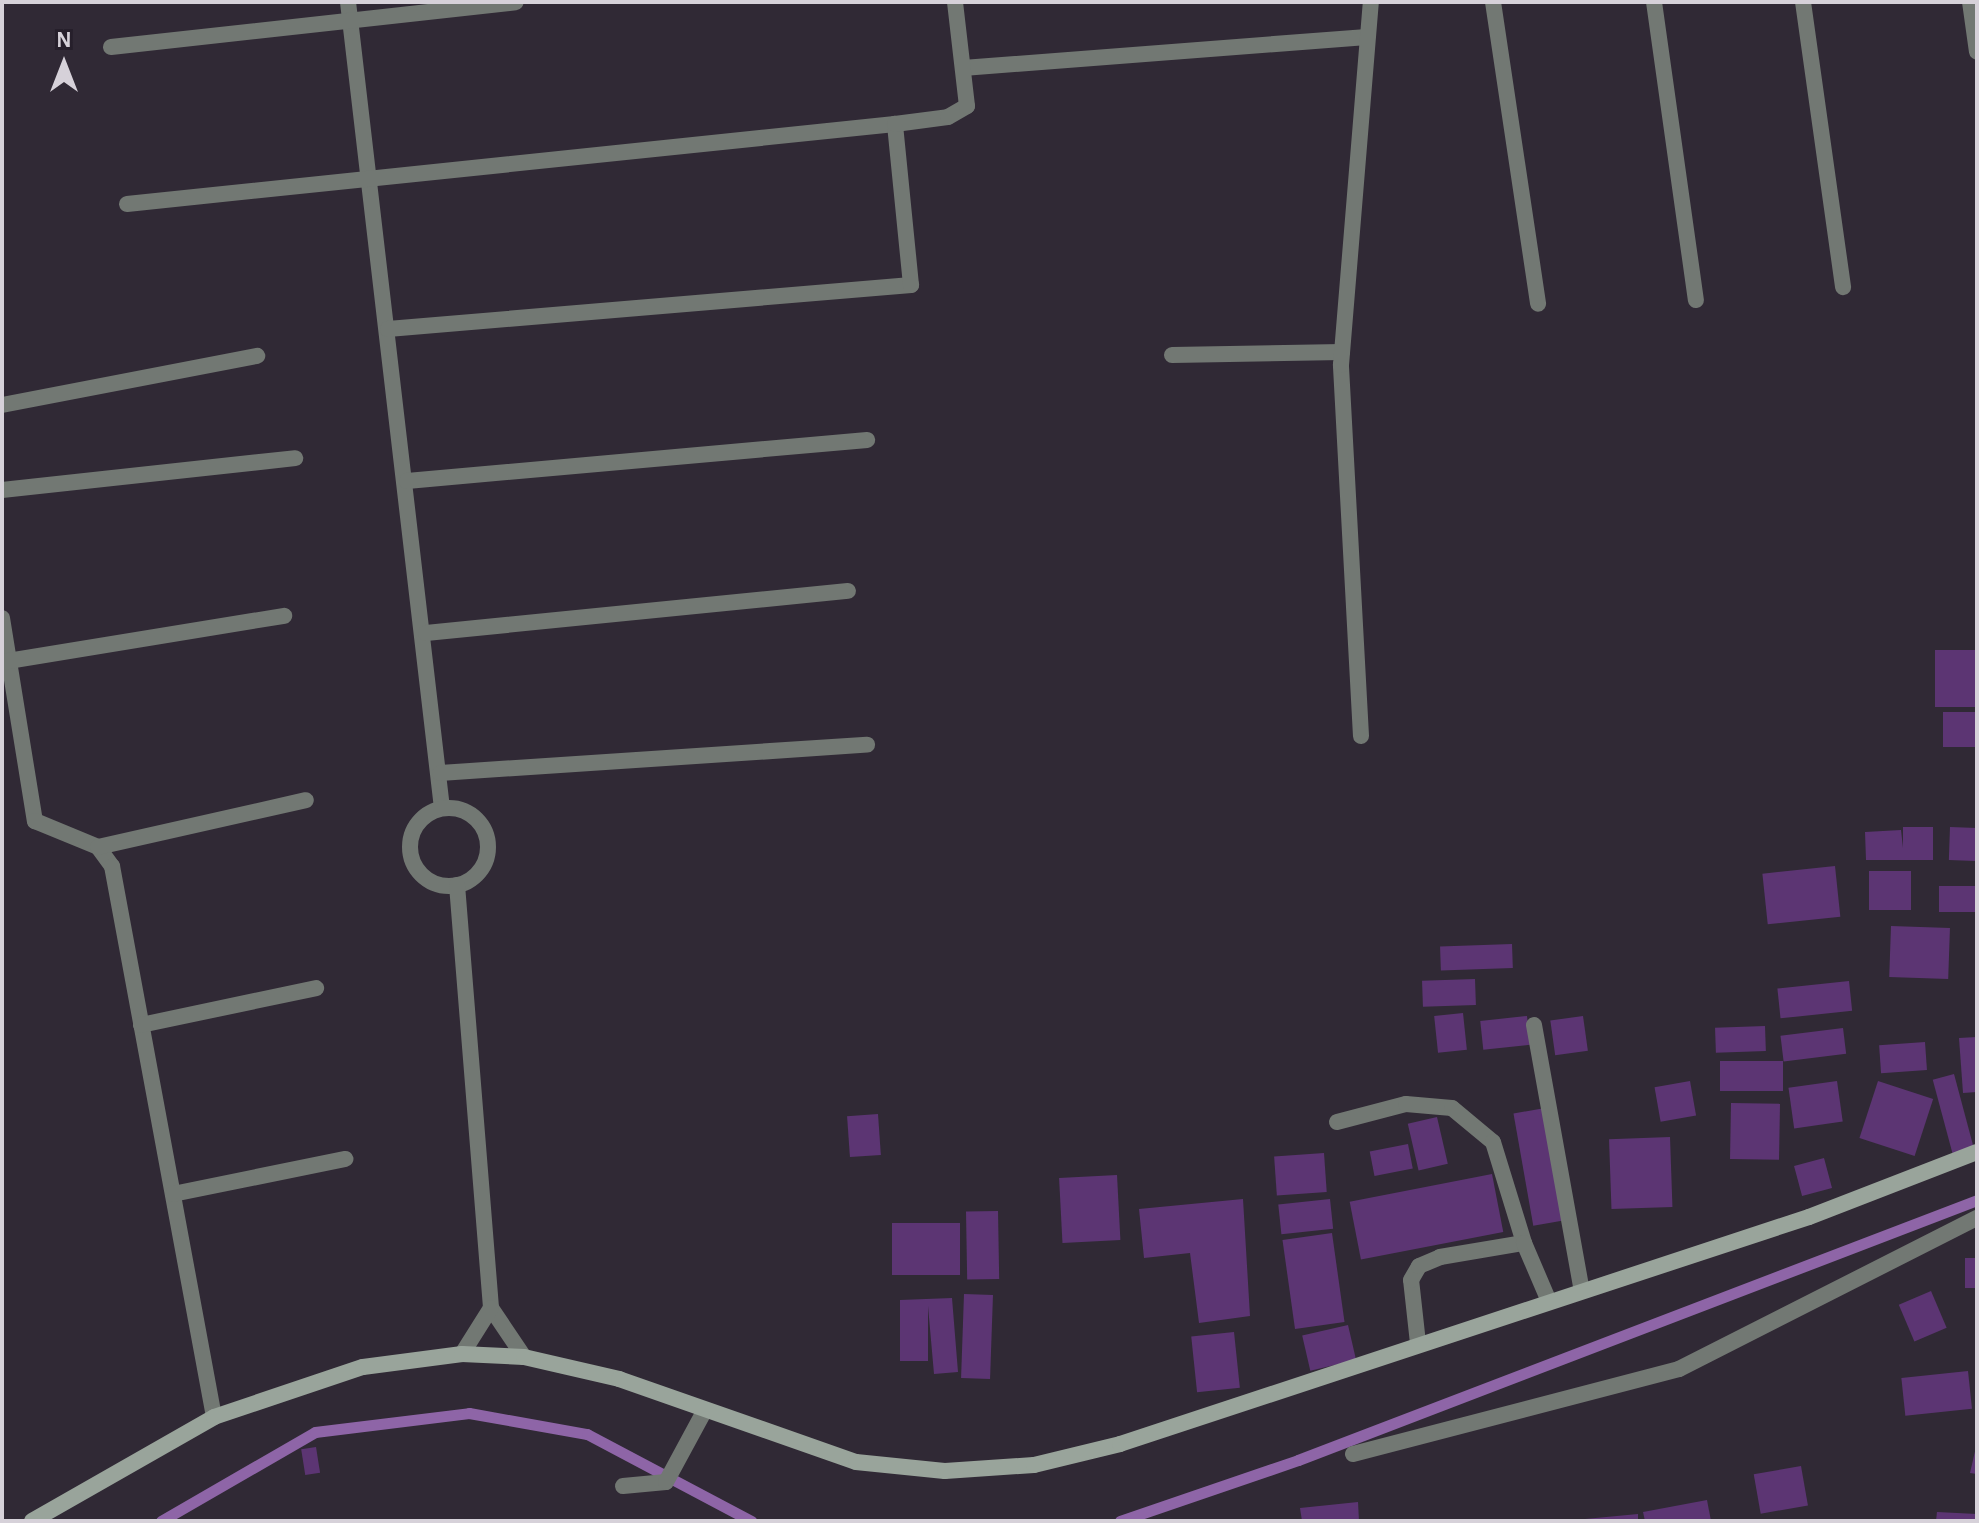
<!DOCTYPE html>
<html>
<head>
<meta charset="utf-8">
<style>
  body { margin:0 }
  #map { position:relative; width:1979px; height:1523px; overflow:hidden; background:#302935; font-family:"Alegreya Sans",sans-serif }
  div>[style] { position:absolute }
  .stream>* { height:11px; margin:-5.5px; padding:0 5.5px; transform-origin:5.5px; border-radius:5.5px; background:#8e65a7 }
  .building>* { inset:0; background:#5c3573; transform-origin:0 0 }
  .lane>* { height:16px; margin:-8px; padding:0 8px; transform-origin:8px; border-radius:8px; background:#727873 }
  .street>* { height:16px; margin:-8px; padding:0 8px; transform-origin:8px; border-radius:8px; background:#727873 }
  .street>.ring { margin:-8px; padding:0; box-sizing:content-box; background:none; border:16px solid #727873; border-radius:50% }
  .secondary>* { height:16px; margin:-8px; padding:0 8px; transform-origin:8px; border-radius:8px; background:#99a49b }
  span { translate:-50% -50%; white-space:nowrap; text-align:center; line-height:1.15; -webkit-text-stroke:6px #261f2b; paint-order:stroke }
  .frame { position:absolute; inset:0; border:4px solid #d6d1d9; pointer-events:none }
  .north { position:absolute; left:24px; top:24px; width:80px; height:80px; -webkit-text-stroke:6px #261f2b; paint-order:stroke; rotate:0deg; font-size:22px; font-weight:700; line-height:32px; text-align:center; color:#d6d1d9 }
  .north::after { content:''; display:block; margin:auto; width:28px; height:36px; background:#d6d1d9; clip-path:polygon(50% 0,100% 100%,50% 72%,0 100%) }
</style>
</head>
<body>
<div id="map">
  <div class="stream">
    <div style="left:161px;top:1521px;width:178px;rotate:-30deg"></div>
    <div style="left:315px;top:1432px;width:155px;rotate:-7deg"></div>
    <div style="left:469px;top:1413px;width:120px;rotate:10.1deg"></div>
    <div style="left:587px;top:1434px;width:186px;rotate:27.9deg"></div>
    <div style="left:1120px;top:1521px;width:188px;rotate:-18.9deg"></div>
    <div style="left:1298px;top:1460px;width:727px;rotate:-20.95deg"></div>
  </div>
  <div class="building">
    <div style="left:1977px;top:650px;width:57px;height:42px;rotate:90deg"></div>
    <div style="left:1977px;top:712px;width:35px;height:34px;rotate:90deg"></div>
    <div style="clip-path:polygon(1903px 827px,1933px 827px,1933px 860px,1866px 860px,1865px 832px,1901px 830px,1903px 848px)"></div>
    <div style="left:1950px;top:827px;width:27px;height:33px;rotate:2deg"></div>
    <div style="left:1835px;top:866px;width:51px;height:73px;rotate:84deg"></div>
    <div style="left:1869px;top:871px;width:42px;height:39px"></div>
    <div style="left:1977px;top:886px;width:26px;height:38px;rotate:90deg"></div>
    <div style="left:1891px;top:926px;width:59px;height:51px;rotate:2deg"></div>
    <div style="left:1512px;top:944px;width:24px;height:72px;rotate:88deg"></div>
    <div style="left:1475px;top:979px;width:26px;height:53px;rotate:88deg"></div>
    <div style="left:1849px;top:981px;width:30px;height:72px;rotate:84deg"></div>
    <div style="left:1463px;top:1013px;width:37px;height:29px;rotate:84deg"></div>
    <div style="left:1527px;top:1016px;width:29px;height:47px;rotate:84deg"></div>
    <div style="left:1583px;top:1016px;width:35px;height:33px;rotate:82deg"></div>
    <div style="left:1765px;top:1026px;width:25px;height:50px;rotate:88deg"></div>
    <div style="left:1843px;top:1028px;width:26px;height:63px;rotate:83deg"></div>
    <div style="clip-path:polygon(1977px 1037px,1977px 1092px,1963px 1093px,1959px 1038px)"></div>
    <div style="left:1925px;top:1042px;width:28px;height:46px;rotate:86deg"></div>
    <div style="left:1783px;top:1061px;width:30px;height:63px;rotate:90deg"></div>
    <div style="left:1954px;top:1074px;width:77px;height:22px;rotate:75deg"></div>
    <div style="left:1690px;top:1081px;width:35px;height:36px;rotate:80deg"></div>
    <div style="left:1837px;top:1081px;width:41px;height:49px;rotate:82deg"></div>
    <div style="left:1878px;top:1081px;width:58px;height:60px;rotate:18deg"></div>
    <div style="left:1731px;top:1103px;width:49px;height:56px;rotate:1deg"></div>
    <div style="left:1545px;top:1108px;width:114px;height:32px;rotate:80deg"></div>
    <div style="left:878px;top:1114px;width:41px;height:31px;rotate:86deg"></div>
    <div style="left:1437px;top:1117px;width:48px;height:30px;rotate:77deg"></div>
    <div style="left:1670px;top:1137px;width:70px;height:61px;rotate:88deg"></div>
    <div style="left:1408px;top:1144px;width:25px;height:39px;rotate:79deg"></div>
    <div style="left:1324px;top:1153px;width:39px;height:50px;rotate:86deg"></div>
    <div style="left:1824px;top:1158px;width:31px;height:31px;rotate:75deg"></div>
    <div style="left:1492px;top:1174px;width:59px;height:145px;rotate:79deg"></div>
    <div style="left:1117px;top:1175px;width:65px;height:58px;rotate:87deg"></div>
    <div style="clip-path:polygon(1243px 1199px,1250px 1316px,1199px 1323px,1190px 1253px,1144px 1258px,1139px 1209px)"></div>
    <div style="left:1330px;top:1199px;width:30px;height:52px;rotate:84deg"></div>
    <div style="left:998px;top:1211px;width:68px;height:32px;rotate:89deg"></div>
    <div style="left:892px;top:1223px;width:68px;height:52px"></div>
    <div style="left:1332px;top:1233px;width:90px;height:50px;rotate:82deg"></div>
    <div style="left:1977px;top:1258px;width:30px;height:12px;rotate:90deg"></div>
    <div style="left:1931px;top:1291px;width:40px;height:35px;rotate:67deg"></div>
    <div style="left:964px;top:1294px;width:29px;height:84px;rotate:2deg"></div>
    <div style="clip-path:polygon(952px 1298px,958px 1372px,934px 1374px,928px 1306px,928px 1361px,900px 1361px,900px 1300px)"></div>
    <div style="left:1348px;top:1325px;width:36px;height:47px;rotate:77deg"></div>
    <div style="left:1234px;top:1332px;width:56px;height:43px;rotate:84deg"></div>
    <div style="left:1968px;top:1371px;width:38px;height:67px;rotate:84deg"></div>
    <div style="left:316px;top:1447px;width:26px;height:15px;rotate:81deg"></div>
    <div style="clip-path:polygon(1976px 1447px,1977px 1447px,1977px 1474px,1970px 1473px)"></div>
    <div style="left:1801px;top:1466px;width:40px;height:48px;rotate:80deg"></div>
    <div style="clip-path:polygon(1707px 1500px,1711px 1521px,1645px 1521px,1643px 1512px)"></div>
    <div style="clip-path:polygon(1358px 1502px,1359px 1521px,1302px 1521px,1300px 1508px)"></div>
    <div style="clip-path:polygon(1937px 1512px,1977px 1514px,1977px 1521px,1936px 1521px)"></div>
    <div style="clip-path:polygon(1638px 1514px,1638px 1521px,1585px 1521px,1585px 1519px)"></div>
  </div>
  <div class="lane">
    <div style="left:623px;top:1486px;width:43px;rotate:-5.3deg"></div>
    <div style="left:666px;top:1482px;width:82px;rotate:-61.6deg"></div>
  </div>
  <div class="street">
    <div style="left:348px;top:2px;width:811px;rotate:83.35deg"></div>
    <div style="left:1493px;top:2px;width:305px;rotate:81.5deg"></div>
    <div style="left:1654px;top:2px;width:301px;rotate:82deg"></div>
    <div style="left:1803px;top:2px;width:288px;rotate:82deg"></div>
    <div style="left:1970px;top:2px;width:50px;rotate:82deg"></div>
    <div style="left:111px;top:47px;width:407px;rotate:-6.3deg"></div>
    <div style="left:963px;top:68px;width:405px;rotate:-4.4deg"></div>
    <div style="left:127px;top:204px;width:772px;rotate:-5.95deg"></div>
    <div style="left:388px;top:329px;width:525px;rotate:-4.81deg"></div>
    <div style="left:911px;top:285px;width:162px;rotate:-95.7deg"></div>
    <div style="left:895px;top:124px;width:53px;rotate:-7.5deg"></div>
    <div style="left:948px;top:117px;width:22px;rotate:-30deg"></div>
    <div style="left:967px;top:106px;width:105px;rotate:-96.6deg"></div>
    <div style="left:1172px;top:355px;width:170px;rotate:-1deg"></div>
    <div style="left:2px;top:405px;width:260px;rotate:-10.9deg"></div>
    <div style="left:407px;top:481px;width:462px;rotate:-5.1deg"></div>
    <div style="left:2px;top:490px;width:295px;rotate:-6.2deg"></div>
    <div style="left:2px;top:618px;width:206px;rotate:80.8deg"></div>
    <div style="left:35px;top:821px;width:68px;rotate:22.4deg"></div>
    <div style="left:98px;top:847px;width:24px;rotate:54deg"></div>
    <div style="left:112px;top:866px;width:560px;rotate:79.51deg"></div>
    <div style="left:426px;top:633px;width:424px;rotate:-5.7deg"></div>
    <div style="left:2px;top:662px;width:286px;rotate:-9.3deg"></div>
    <div style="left:1361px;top:736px;width:372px;rotate:-93.1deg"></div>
    <div style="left:1341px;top:365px;width:364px;rotate:-85.3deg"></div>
    <div style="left:440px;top:773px;width:428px;rotate:-3.8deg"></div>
    <div class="ring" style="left:410px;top:808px;width:62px;height:62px"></div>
    <div style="left:98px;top:847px;width:213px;rotate:-12.7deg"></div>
    <div style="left:457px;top:885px;width:424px;rotate:85.4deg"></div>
    <div style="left:491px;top:1308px;width:59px;rotate:56deg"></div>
    <div style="left:141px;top:1025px;width:179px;rotate:-11.9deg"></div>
    <div style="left:1534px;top:1025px;width:266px;rotate:79.8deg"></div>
    <div style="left:1337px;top:1122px;width:71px;rotate:-14.6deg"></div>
    <div style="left:1406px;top:1104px;width:46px;rotate:5deg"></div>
    <div style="left:1452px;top:1108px;width:53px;rotate:39.7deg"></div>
    <div style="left:1493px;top:1142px;width:106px;rotate:72.9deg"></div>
    <div style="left:173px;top:1194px;width:176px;rotate:-11.5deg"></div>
    <div style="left:1418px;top:1343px;width:63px;rotate:-96.3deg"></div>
    <div style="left:1411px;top:1280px;width:16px;rotate:-60deg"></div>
    <div style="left:1419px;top:1266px;width:23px;rotate:-23deg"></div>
    <div style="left:1440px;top:1257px;width:85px;rotate:-9.5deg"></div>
    <div style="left:1524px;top:1243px;width:61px;rotate:66.8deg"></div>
    <div style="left:462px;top:1354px;width:54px;rotate:-57.8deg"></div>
    <div style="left:1353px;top:1454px;width:337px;rotate:-14.6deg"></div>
    <div style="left:1679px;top:1369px;width:334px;rotate:-26.9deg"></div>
  </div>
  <div class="secondary">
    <div style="left:32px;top:1521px;width:210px;rotate:-29.7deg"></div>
    <div style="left:214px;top:1417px;width:157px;rotate:-18.6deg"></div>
    <div style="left:363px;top:1367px;width:100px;rotate:-7.5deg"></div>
    <div style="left:462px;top:1354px;width:62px;rotate:2.8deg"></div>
    <div style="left:524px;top:1357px;width:98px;rotate:13deg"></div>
    <div style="left:619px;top:1379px;width:251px;rotate:19.3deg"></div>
    <div style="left:856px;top:1462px;width:89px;rotate:5.8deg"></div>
    <div style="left:945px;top:1471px;width:89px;rotate:-3.9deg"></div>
    <div style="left:1034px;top:1465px;width:89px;rotate:-13.7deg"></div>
    <div style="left:1120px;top:1444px;width:725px;rotate:-18.24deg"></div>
    <div style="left:1809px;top:1217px;width:180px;rotate:-21.2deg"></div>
  </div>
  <div class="frame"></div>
  <div class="north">N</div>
</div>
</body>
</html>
